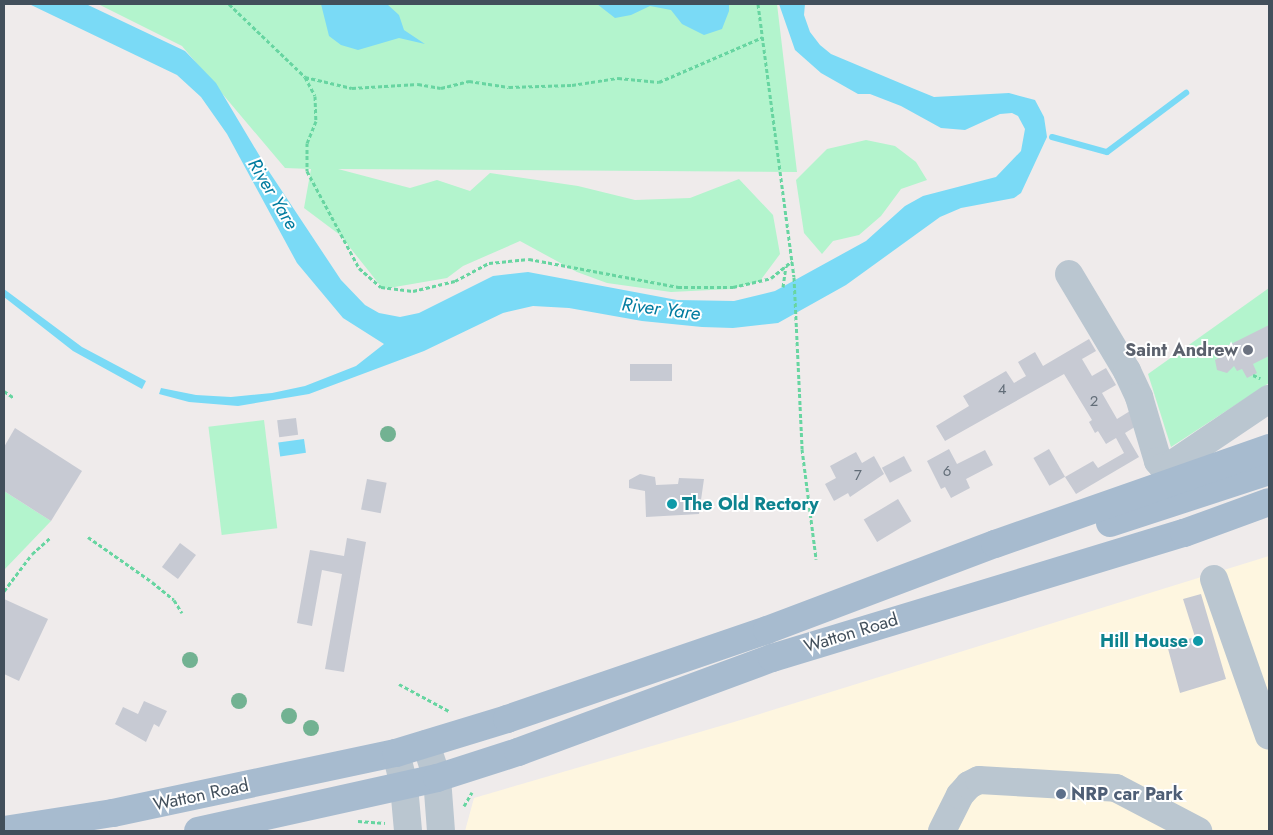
<!DOCTYPE html>
<html>
<head>
<meta charset="utf-8">
<style>
  body { margin:0 }
  #map { position:relative; width:1273px; height:835px; overflow:hidden; background:#efebeb; font-family:Jost,sans-serif }
  div>[style] { position:absolute }
  .commercial>* { inset:0; background:#fef6e0 }
  .green>* { inset:0; background:#b3f4cd; transform-origin:0 0 }
  .water>* { inset:0; background:#7adaf6; transform-origin:0 0 }
  .stream>* { height:6px; margin:-3px; padding:0 3px; transform-origin:3px; border-radius:3px; background:#7adaf6 }
  .building>* { inset:0; background:#c7cad3; transform-origin:0 0 }
  .path>* { height:3px; margin-top:-1.5px; transform-origin:0; background:repeating-linear-gradient(90deg,#67d5a1 0 4px,transparent 0 6.5px) }
  .minor>* { height:28px; margin:-14px; padding:0 14px; transform-origin:14px; border-radius:14px; background:#bac6d0 }
  .major>* { height:28px; margin:-14px; padding:0 14px; transform-origin:14px; border-radius:14px; background:#a7bbcf }
  .trees>* { width:16px; height:16px; margin:-8px; border-radius:50%; background:#72b292 }
  .dots>* { width:14px; height:14px; translate:-50% -50%; box-sizing:border-box; border:2px solid #fff; border-radius:50% }
  span { translate:-50% -50%; white-space:nowrap; text-align:center; line-height:1.15; -webkit-text-stroke:4px #fff; paint-order:stroke }
  .number-label { font-size:15px; color:#636e79 }
  .number-label span { -webkit-text-stroke-width:0 }
  .worship-label { font-size:18px; color:#5b616d; font-weight:700 }
  .right { translate:-100% -50%; text-align:right }
  .culture-label { font-size:18px; color:#0d838f; font-weight:700 }
  .left { translate:0 -50%; text-align:left }
  .street-label { font-size:18px; color:#424f5b }
  .service-label { font-size:18px; color:#4e5e75; font-weight:700 }
  .water-label { font-size:19px; color:#027ca0; font-style:italic }
  .frame { position:absolute; inset:0; border:5px solid #424f5b; pointer-events:none }
</style>
</head>
<body>
<div id="map">
  <div class="commercial">
    <div style="clip-path:polygon(1269px 556px,1269px 831px,465px 831px,474px 798px,734px 722px)"></div>
  </div>
  <div class="green">
    <div style="clip-path:polygon(98px 4px,777px 4px,797px 172px,338px 169px,410px 188px,437px 180px,470px 191px,490px 173px,578px 186px,635px 200px,690px 198px,739px 179px,773px 215px,780px 254px,760px 281px,731px 289px,671px 292px,607px 283px,577px 272px,520px 241px,463px 266px,447px 278px,383px 289px,340px 235px,304px 208px,311px 169px,285px 168px,182px 46px)"></div>
    <div style="clip-path:polygon(866px 140px,895px 146px,916px 162px,927px 180px,901px 189px,881px 216px,859px 235px,833px 241px,822px 254px,804px 233px,796px 180px,827px 149px)"></div>
    <div style="clip-path:polygon(1269px 288px,1269px 383px,1171px 447px,1148px 374px)"></div>
    <div style="left:264px;top:420px;width:109px;height:56px;rotate:83deg"></div>
    <div style="clip-path:polygon(4px 491px,51px 521px,4px 570px)"></div>
  </div>
  <div class="water">
    <div style="clip-path:polygon(29px 4px,86px 4px,185px 51px,216px 83px,268px 170px,341px 280px,365px 305px,379px 313px,400px 317px,419px 313px,493px 276px,528px 272px,677px 300px,734px 301px,775px 291px,866px 241px,905px 206px,923px 196px,996px 177px,1021px 151px,1025px 129px,1018px 116px,1012px 113px,1000px 114px,965px 130px,941px 128px,901px 106px,870px 94px,858px 94px,821px 73px,795px 50px,779px 4px,805px 4px,804px 15px,810px 32px,820px 45px,831px 54px,912px 88px,934px 97px,1009px 93px,1035px 100px,1044px 117px,1047px 137px,1021px 193px,1014px 198px,961px 208px,940px 217px,846px 285px,778px 323px,733px 328px,702px 327px,642px 321px,569px 308px,533px 306px,503px 313px,424px 351px,309px 394px,238px 406px,189px 402px,159px 394px,161px 388px,196px 395px,231px 397px,272px 393px,305px 386px,356px 366px,384px 344px,343px 318px,297px 263px,227px 134px,201px 97px,177px 75px)"></div>
    <div style="clip-path:polygon(321px 4px,387px 4px,399px 15px,404px 30px,425px 44px,399px 38px,358px 50px,341px 45px,329px 36px)"></div>
    <div style="clip-path:polygon(597px 4px,729px 4px,729px 11px,722px 29px,704px 35px,682px 24px,671px 10px,650px 6px,631px 15px,615px 18px)"></div>
    <div style="clip-path:polygon(4px 289px,82px 347px,146px 381px,142px 389px,73px 351px,4px 297px)"></div>
    <div style="left:304px;top:439px;width:14px;height:26px;rotate:82deg"></div>
  </div>
  <div class="stream">
    <div style="left:1052px;top:137px;width:57px;rotate:15.3deg"></div>
    <div style="left:1107px;top:152px;width:99px;rotate:-36.8deg"></div>
  </div>
  <div class="building">
    <div style="clip-path:polygon(1269px 325px,1269px 356px,1253px 364px,1257px 373px,1247px 378px,1242px 369px,1237px 371px,1234px 366px,1227px 373px,1217px 370px,1215px 360px,1228px 353px,1225px 347px)"></div>
    <div style="clip-path:polygon(1089px 339px,1096px 351px,1082px 359px,1092px 376px,1106px 368px,1116px 385px,1102px 393px,1117px 419px,1130px 411px,1138px 425px,1125px 433px,1139px 457px,1076px 494px,1065px 477px,1093px 461px,1098px 468px,1124px 453px,1116px 438px,1106px 444px,1098px 431px,1095px 433px,1089px 422px,1092px 420px,1064px 374px,945px 441px,936px 426px,969px 406px,963px 396px,1006px 371px,1014px 383px,1026px 376px,1018px 362px,1035px 352px,1043px 366px)"></div>
    <div style="left:672px;top:364px;width:17px;height:42px;rotate:90deg"></div>
    <div style="left:296px;top:418px;width:17px;height:19px;rotate:83deg"></div>
    <div style="clip-path:polygon(15px 428px,82px 471px,51px 521px,4px 491px,4px 447px)"></div>
    <div style="clip-path:polygon(949px 449px,957px 464px,985px 450px,993px 465px,966px 479px,970px 488px,951px 498px,945px 487px,941px 489px,927px 461px)"></div>
    <div style="left:1049px;top:449px;width:32px;height:18px;rotate:60deg"></div>
    <div style="clip-path:polygon(856px 452px,862px 463px,874px 456px,884px 474px,850px 497px,848px 493px,834px 501px,825px 484px,836px 478px,830px 466px)"></div>
    <div style="left:904px;top:456px;width:17px;height:25px;rotate:62deg"></div>
    <div style="clip-path:polygon(640px 474px,655px 477px,656px 485px,678px 484px,679px 478px,704px 479px,699px 514px,646px 517px,645px 491px,629px 488px,629px 480px)"></div>
    <div style="left:367px;top:479px;width:20px;height:31px;rotate:11deg"></div>
    <div style="left:898px;top:499px;width:26px;height:40px;rotate:59deg"></div>
    <div style="clip-path:polygon(347px 538px,366px 542px,344px 672px,325px 669px,342px 574px,322px 570px,312px 626px,297px 623px,310px 550px,344px 556px)"></div>
    <div style="left:180px;top:543px;width:20px;height:30px;rotate:37deg"></div>
    <div style="clip-path:polygon(1201px 594px,1226px 679px,1180px 693px,1167px 645px,1195px 637px,1183px 599px)"></div>
    <div style="clip-path:polygon(4px 599px,48px 619px,19px 681px,4px 674px)"></div>
    <div style="clip-path:polygon(144px 701px,167px 711px,159px 727px,154px 724px,146px 742px,115px 724px,123px 707px,138px 714px)"></div>
  </div>
  <div class="path">
    <div style="left:229px;top:4px;width:105px;rotate:43.8deg"></div>
    <div style="left:305px;top:77px;width:21px;rotate:62deg"></div>
    <div style="left:315px;top:96px;width:25px;rotate:88deg"></div>
    <div style="left:316px;top:121px;width:24px;rotate:112deg"></div>
    <div style="left:307px;top:143px;width:28px;rotate:90deg"></div>
    <div style="left:307px;top:171px;width:110px;rotate:61.8deg"></div>
    <div style="left:359px;top:268px;width:29px;rotate:41deg"></div>
    <div style="left:381px;top:287px;width:32px;rotate:7deg"></div>
    <div style="left:413px;top:291px;width:43px;rotate:-13.4deg"></div>
    <div style="left:455px;top:281px;width:38px;rotate:-28deg"></div>
    <div style="left:489px;top:263px;width:40px;rotate:-5.7deg"></div>
    <div style="left:529px;top:259px;width:152px;rotate:10.6deg"></div>
    <div style="left:678px;top:287px;width:55px"></div>
    <div style="left:733px;top:287px;width:39px;rotate:-13deg"></div>
    <div style="left:771px;top:278px;width:27px;rotate:-39deg"></div>
    <div style="left:758px;top:4px;width:275px;rotate:82.5deg"></div>
    <div style="left:794px;top:277px;width:172px;rotate:87.3deg"></div>
    <div style="left:802px;top:449px;width:111px;rotate:82.7deg"></div>
    <div style="left:305px;top:77px;width:48px;rotate:13.2deg"></div>
    <div style="left:352px;top:88px;width:66px;rotate:-3.5deg"></div>
    <div style="left:418px;top:84px;width:23px;rotate:10deg"></div>
    <div style="left:441px;top:88px;width:29px;rotate:-14deg"></div>
    <div style="left:469px;top:81px;width:40px;rotate:8.5deg"></div>
    <div style="left:509px;top:87px;width:63px;rotate:-1.8deg"></div>
    <div style="left:572px;top:85px;width:47px;rotate:-8.7deg"></div>
    <div style="left:618px;top:78px;width:41px;rotate:5.6deg"></div>
    <div style="left:659px;top:82px;width:113px;rotate:-23.4deg"></div>
    <div style="left:783px;top:287px;width:21px;rotate:-82deg"></div>
    <div style="left:1253px;top:375px;width:8px;rotate:23deg"></div>
    <div style="left:4px;top:391px;width:11px;rotate:34deg"></div>
    <div style="left:88px;top:537px;width:78px;rotate:35.1deg"></div>
    <div style="left:152px;top:582px;width:28px;rotate:39deg"></div>
    <div style="left:174px;top:600px;width:15px;rotate:58deg"></div>
    <div style="left:4px;top:591px;width:46px;rotate:-52.9deg"></div>
    <div style="left:32px;top:554px;width:25px;rotate:-42deg"></div>
    <div style="left:399px;top:684px;width:57px;rotate:28.4deg"></div>
    <div style="left:464px;top:806px;width:16px;rotate:-60deg"></div>
    <div style="left:358px;top:821px;width:27px;rotate:4deg"></div>
  </div>
  <div class="minor">
    <div style="left:1069px;top:274px;width:113px;rotate:59.1deg"></div>
    <div style="left:1127px;top:371px;width:29px;rotate:65deg"></div>
    <div style="left:1139px;top:397px;width:67px;rotate:73.5deg"></div>
    <div style="left:1158px;top:461px;width:8px;rotate:50deg"></div>
    <div style="left:1163px;top:467px;width:12px;rotate:-20deg"></div>
    <div style="left:1174px;top:463px;width:115px;rotate:-34deg"></div>
    <div style="left:1214px;top:579px;width:166px;rotate:70.7deg"></div>
    <div style="left:426px;top:744px;width:36px;rotate:72deg"></div>
    <div style="left:437px;top:778px;width:53px;rotate:85.7deg"></div>
    <div style="left:396px;top:753px;width:34px;rotate:76deg"></div>
    <div style="left:404px;top:786px;width:45px;rotate:84.9deg"></div>
    <div style="left:942px;top:831px;width:40px;rotate:-63.4deg"></div>
    <div style="left:960px;top:795px;width:13px;rotate:-48deg"></div>
    <div style="left:969px;top:785px;width:11px;rotate:-27deg"></div>
    <div style="left:979px;top:780px;width:137px;rotate:3.3deg"></div>
    <div style="left:1116px;top:788px;width:93px;rotate:27.7deg"></div>
  </div>
  <div class="major">
    <div style="left:1110px;top:523px;width:167px;rotate:-18.1deg"></div>
    <div style="left:4px;top:830px;width:110px;rotate:-8.9deg"></div>
    <div style="left:113px;top:813px;width:289px;rotate:-12deg"></div>
    <div style="left:396px;top:753px;width:116px;rotate:-17deg"></div>
    <div style="left:507px;top:719px;width:275px;rotate:-18.9deg"></div>
    <div style="left:767px;top:630px;width:244px;rotate:-20.7deg"></div>
    <div style="left:995px;top:544px;width:290px;rotate:-19.3deg"></div>
    <div style="left:198px;top:831px;width:245px;rotate:-12.5deg"></div>
    <div style="left:437px;top:778px;width:85px;rotate:-17.8deg"></div>
    <div style="left:518px;top:752px;width:271px;rotate:-20.3deg"></div>
    <div style="left:772px;top:658px;width:431px;rotate:-16.9deg"></div>
    <div style="left:1184px;top:533px;width:90px;rotate:-20deg"></div>
  </div>
  <div class="trees">
    <div style="left:388px;top:434px"></div>
    <div style="left:190px;top:660px"></div>
    <div style="left:239px;top:701px"></div>
    <div style="left:289px;top:716px"></div>
    <div style="left:311px;top:728px"></div>
  </div>
  <div class="dots">
    <div style="left:1248px;top:350px;background:#6b7280"></div>
    <div style="left:672px;top:504px;background:#0f9aa8"></div>
    <div style="left:1198px;top:641px;background:#0f9aa8"></div>
    <div style="left:1061px;top:794px;background:#5c6f8a"></div>
  </div>
  <div class="number-label">
    <span style="left:1002px;top:390px">4</span>
    <span style="left:1094px;top:402px">2</span>
    <span style="left:947px;top:472px">6</span>
    <span style="left:858px;top:476px">7</span>
  </div>
  <div class="worship-label">
    <span class="right" style="left:1238px;top:350px">Saint Andrew</span>
  </div>
  <div class="culture-label">
    <span class="left" style="left:682px;top:504px">The Old Rectory</span>
    <span class="right" style="left:1188px;top:641px">Hill House</span>
  </div>
  <div class="street-label">
    <span style="left:851px;top:633px;rotate:-17deg">Watton Road</span>
    <span style="left:201px;top:795px;rotate:-12deg">Watton Road</span>
  </div>
  <div class="service-label">
    <span class="left" style="left:1071px;top:794px">NRP car Park</span>
  </div>
  <div class="water-label">
    <span style="left:273px;top:194px;rotate:59deg">River Yare</span>
    <span style="left:661px;top:309px;rotate:7deg">River Yare</span>
  </div>
  <div class="frame"></div>
</div>
</body>
</html>
